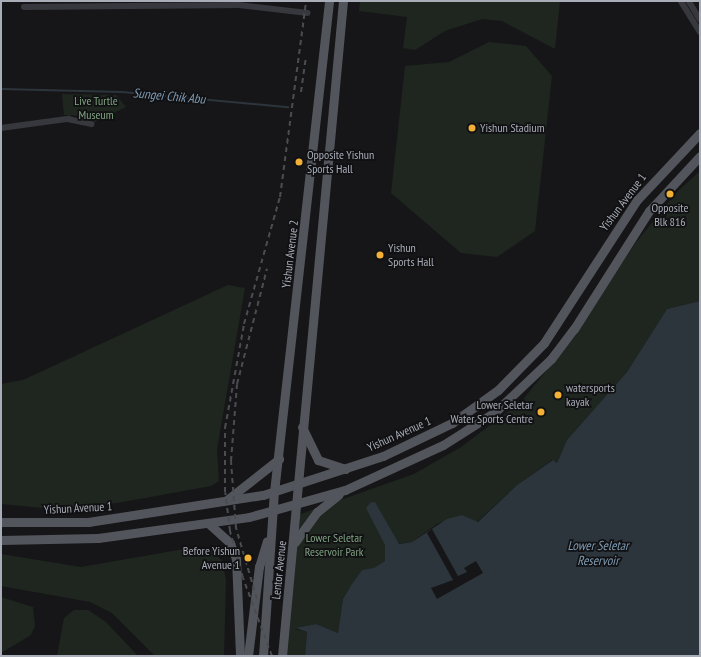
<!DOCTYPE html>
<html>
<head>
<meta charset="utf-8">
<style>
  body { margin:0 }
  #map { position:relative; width:701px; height:657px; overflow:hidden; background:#161618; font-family:"PT Sans Narrow",sans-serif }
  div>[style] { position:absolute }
  .green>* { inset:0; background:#1e261f }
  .water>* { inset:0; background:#2c353c }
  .pier>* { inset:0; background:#161618 }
  .stream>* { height:2px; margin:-1px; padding:0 1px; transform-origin:1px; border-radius:1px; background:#2c353c }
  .minor>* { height:5.5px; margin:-2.75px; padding:0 2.75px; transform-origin:2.75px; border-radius:2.75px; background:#37383d }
  .primary>* { height:9px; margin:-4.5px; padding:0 4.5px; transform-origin:4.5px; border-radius:4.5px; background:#53555c }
  .rail>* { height:2px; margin-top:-1px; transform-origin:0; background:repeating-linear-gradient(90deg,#4a4c52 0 5px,transparent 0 9px) }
  .dots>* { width:11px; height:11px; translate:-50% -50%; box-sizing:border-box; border:2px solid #111113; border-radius:50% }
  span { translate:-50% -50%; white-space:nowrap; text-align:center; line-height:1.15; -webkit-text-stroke:3.5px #111113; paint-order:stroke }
  .park-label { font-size:12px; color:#7fa381 }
  .poi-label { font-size:12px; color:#a8adb8 }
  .left { translate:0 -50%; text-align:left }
  .right { translate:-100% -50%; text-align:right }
  .street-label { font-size:12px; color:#a8adb8 }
  .water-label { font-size:13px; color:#7f9bb3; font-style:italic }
  .frame { position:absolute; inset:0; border:2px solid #a8adb8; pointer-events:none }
</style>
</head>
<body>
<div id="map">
  <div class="green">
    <div style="clip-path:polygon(360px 1px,560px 1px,555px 49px,502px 21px,482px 19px,445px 31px,415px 50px,403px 48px,407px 17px,359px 11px)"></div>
    <div style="clip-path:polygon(489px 42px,526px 46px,552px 76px,535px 231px,497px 257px,461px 253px,391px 193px,405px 66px,449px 62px)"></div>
    <div style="clip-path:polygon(62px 94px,116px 95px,126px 107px,95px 122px,85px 116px,64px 115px)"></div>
    <div style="clip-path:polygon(700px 171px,700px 301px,667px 309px,627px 372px,567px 440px,557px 463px,552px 460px,517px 485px,477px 522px,462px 515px,437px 524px,412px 542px,385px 545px,385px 561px,374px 569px,362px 570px,343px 599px,338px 633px,316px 624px,295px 629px,307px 632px,305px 656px,284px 656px,298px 515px,414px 474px,461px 447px,521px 402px,555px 360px,637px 241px,678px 191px)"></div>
    <div style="clip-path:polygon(228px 285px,245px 288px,217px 449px,219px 481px,211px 486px,117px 503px,53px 509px,1px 504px,1px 384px,23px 380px)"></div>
    <div style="clip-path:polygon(190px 548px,213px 550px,222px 561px,226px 580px,224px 656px,155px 656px,112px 613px,90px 602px,1px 586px,1px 554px,81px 567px)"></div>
    <div style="clip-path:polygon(1px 597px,33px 607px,35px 626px,31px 635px,1px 653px)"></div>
    <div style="clip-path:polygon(74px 610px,88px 610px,106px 622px,138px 656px,57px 656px,64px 618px)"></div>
  </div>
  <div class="water">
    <div style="clip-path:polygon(700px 301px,700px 656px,305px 656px,307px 632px,296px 628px,316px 624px,338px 633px,343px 599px,352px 584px,362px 570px,374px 568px,385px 561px,385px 545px,366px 508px,370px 503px,375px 502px,399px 544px,412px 542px,447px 519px,462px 515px,478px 522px,517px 485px,553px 460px,557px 463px,567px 440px,627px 372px,667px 309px)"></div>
  </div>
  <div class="pier">
    <div style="clip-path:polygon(432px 529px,458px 576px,467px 572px,464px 568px,476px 561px,483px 573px,437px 599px,431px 588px,453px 580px,427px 533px)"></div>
  </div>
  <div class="stream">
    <div style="left:1px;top:89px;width:121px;rotate:1.4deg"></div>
    <div style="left:122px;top:92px;width:167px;rotate:5.2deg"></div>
  </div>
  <div class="minor">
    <div style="left:681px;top:1px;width:36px;rotate:58deg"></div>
    <div style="left:689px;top:1px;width:21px;rotate:59deg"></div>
    <div style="left:24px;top:7px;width:215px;rotate:-0.5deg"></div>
    <div style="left:239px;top:5px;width:69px;rotate:6.6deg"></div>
    <div style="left:1px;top:128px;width:68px;rotate:-7.7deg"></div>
    <div style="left:68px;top:119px;width:24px;rotate:12deg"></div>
  </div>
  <div class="primary">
    <div style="left:302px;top:427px;width:37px;rotate:64deg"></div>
    <div style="left:318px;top:460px;width:29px;rotate:18deg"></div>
    <div style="left:228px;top:499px;width:65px;rotate:-38.1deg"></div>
    <div style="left:1px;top:522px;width:87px"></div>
    <div style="left:88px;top:522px;width:177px;rotate:-8.8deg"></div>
    <div style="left:263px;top:495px;width:126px;rotate:-18deg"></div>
    <div style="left:383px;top:456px;width:76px;rotate:-25.6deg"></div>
    <div style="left:452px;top:423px;width:57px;rotate:-35.7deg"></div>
    <div style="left:498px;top:390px;width:66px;rotate:-45.6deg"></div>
    <div style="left:544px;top:343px;width:171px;rotate:-57deg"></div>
    <div style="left:637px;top:200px;width:92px;rotate:-46.8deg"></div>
    <div style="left:208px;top:523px;width:30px;rotate:42deg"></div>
    <div style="left:230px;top:543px;width:17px;rotate:69deg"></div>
    <div style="left:236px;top:559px;width:97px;rotate:87.6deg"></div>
    <div style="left:1px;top:540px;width:97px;rotate:-1.2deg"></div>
    <div style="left:98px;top:538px;width:152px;rotate:-7.9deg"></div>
    <div style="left:249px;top:517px;width:100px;rotate:-15.7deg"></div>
    <div style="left:345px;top:490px;width:108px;rotate:-24.7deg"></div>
    <div style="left:443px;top:445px;width:62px;rotate:-32.4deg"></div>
    <div style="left:495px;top:412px;width:77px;rotate:-43.4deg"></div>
    <div style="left:551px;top:359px;width:38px;rotate:-53deg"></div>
    <div style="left:574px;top:329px;width:140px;rotate:-57.6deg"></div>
    <div style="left:649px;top:211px;width:75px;rotate:-47.2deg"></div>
    <div style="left:295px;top:542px;width:37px;rotate:-54deg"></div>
    <div style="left:317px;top:512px;width:28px;rotate:-39deg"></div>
    <div style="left:248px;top:656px;width:90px;rotate:-83deg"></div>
    <div style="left:259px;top:567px;width:27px;rotate:-73deg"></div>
    <div style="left:263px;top:656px;width:164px;rotate:-86.2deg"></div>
    <div style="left:274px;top:492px;width:494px;rotate:-83.6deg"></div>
    <div style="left:282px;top:656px;width:658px;rotate:-84.68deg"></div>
  </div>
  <div class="rail">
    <div style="left:301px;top:92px;width:35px;rotate:-82deg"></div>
    <div style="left:257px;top:599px;width:74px;rotate:-106.5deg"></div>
    <div style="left:236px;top:528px;width:67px;rotate:-94.3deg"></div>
    <div style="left:231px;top:461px;width:77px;rotate:-85.5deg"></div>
    <div style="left:237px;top:384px;width:119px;rotate:-75.4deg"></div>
    <div style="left:272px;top:656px;width:83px;rotate:-110.4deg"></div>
    <div style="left:243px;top:578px;width:49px;rotate:-105.5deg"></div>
    <div style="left:230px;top:531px;width:39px;rotate:-97deg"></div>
    <div style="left:225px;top:492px;width:64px;rotate:-90deg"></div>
    <div style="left:225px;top:428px;width:106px;rotate:-79.6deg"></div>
    <div style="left:244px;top:324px;width:132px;rotate:-74.2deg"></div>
    <div style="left:280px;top:197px;width:198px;rotate:-82.4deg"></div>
  </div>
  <div class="dots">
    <div style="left:472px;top:128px;background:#f2b134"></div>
    <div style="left:299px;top:162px;background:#f2b134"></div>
    <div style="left:670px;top:194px;background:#f2b134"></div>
    <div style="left:380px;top:255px;background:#f2b134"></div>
    <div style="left:558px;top:395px;background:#f2b134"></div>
    <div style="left:541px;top:412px;background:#f2b134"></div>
    <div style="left:248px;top:558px;background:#f2b134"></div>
  </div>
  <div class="park-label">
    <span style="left:96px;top:108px">Live Turtle<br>Museum</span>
    <span style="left:334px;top:545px">Lower Seletar<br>Reservoir Park</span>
  </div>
  <div class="poi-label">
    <span class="left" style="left:480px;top:128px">Yishun Stadium</span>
    <span class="left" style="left:307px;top:162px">Opposite Yishun<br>Sports Hall</span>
    <span style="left:670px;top:215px">Opposite<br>Blk 816</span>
    <span class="left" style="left:388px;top:255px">Yishun<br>Sports Hall</span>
    <span class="left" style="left:566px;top:395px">watersports<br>kayak</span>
    <span class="right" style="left:533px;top:412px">Lower Seletar<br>Water Sports Centre</span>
    <span class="right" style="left:240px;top:558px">Before Yishun<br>Avenue 1</span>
  </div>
  <div class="street-label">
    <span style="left:623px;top:202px;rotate:-53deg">Yishun Avenue 1</span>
    <span style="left:290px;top:254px;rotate:-83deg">Yishun Avenue 2</span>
    <span style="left:399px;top:434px;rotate:-24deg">Yishun Avenue 1</span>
    <span style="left:78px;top:508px;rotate:-3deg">Yishun Avenue 1</span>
    <span style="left:279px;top:570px;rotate:-84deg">Lentor Avenue</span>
  </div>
  <div class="water-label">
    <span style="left:169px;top:97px;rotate:5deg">Sungei Chik Abu</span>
    <span style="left:598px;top:554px">Lower Seletar<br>Reservoir</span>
  </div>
  <div class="frame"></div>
</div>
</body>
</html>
